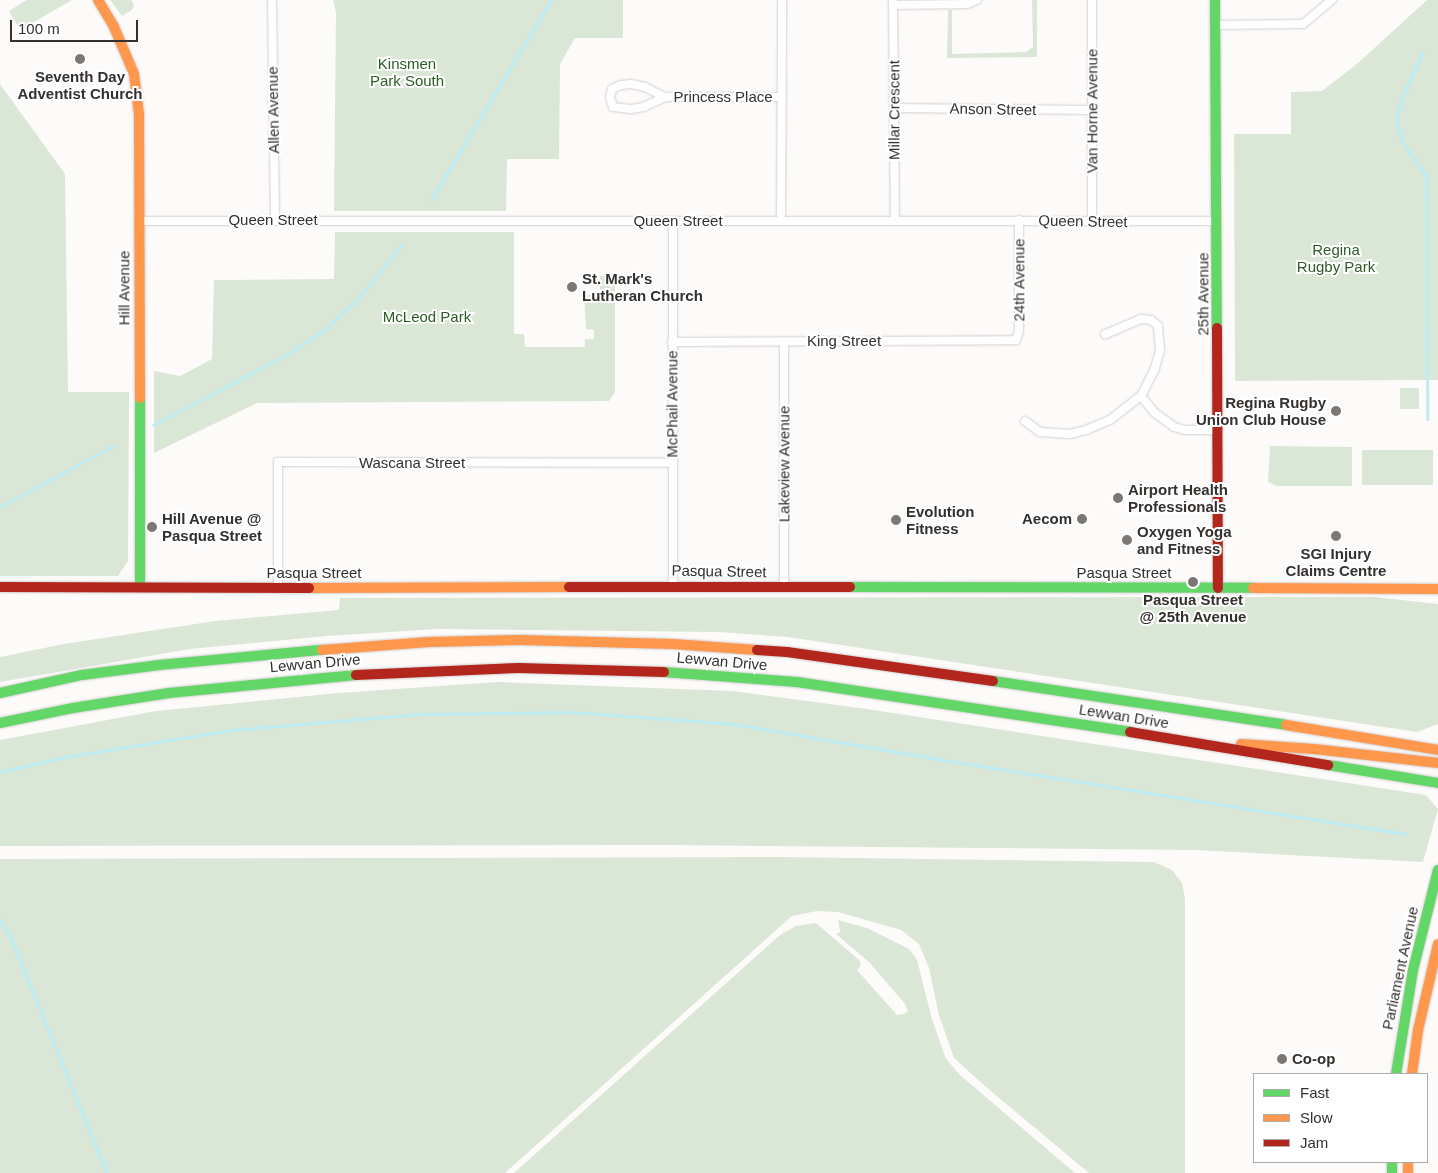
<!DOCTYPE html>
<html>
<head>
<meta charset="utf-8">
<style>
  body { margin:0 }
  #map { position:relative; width:1438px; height:1173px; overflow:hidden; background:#fdfbfa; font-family:Arial,sans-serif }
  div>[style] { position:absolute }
  .green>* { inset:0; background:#dae6d6; transform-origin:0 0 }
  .stream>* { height:2.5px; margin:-1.25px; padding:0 1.25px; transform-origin:1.25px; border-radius:1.25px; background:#bdecf3 }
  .roads { filter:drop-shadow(0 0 1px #d2cfce) drop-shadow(0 0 1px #d2cfce) }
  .street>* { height:8px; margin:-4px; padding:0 4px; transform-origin:4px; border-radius:4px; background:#fffefe }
  .fast>* { height:10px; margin:-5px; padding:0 5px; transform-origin:5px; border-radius:5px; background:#63d668 }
  .slow>* { height:10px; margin:-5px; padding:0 5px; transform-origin:5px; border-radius:5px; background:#ff974d }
  .jam>* { height:10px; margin:-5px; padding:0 5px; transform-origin:5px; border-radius:5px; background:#b3261e }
  .dots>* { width:14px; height:14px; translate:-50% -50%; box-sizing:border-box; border:2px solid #fff; border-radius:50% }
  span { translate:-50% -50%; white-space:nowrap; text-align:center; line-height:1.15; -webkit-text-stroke:4px #fff; paint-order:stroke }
  .park-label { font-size:15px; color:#2c5b25 }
  .poi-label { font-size:15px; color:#33302e; font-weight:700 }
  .left { translate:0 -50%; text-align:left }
  .right { translate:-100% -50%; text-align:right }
  .street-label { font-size:15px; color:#33302e }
  .legend { position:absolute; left:1253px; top:1073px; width:175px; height:90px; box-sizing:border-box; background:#fff; border:1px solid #adacab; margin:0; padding:6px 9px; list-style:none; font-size:15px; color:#33302e }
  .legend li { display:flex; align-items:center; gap:10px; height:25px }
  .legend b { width:25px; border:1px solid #adacab }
  .scale { position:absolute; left:10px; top:20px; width:128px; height:22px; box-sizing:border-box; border:2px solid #33302e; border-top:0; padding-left:6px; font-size:15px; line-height:18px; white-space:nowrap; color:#33302e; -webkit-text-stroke:4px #fff; paint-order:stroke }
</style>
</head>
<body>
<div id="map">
  <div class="green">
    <div style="clip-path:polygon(27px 0,72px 0,20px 30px,9px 11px)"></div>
    <div style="clip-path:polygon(110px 0,131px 0,134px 5px,132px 10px,122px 16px)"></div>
    <div style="clip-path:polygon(333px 0,623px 0,623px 38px,575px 38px,560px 64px,559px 159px,507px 159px,506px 211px,334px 211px,336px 12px)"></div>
    <div style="clip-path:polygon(1032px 0,1037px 0,1037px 57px,947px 58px,948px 10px,952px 10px,952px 54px,1026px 52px,1033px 47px)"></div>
    <div style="clip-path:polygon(1427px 0,1438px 0,1438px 380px,1235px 381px,1234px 134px,1291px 134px,1291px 92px,1322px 91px,1358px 63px)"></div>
    <div style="clip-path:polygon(0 84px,65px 174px,68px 392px,129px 392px,128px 561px,118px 576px,0 576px)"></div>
    <div style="clip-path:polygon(335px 232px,514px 232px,514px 334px,524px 334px,525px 347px,585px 347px,585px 339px,594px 339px,594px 330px,586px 329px,584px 295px,600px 295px,600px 276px,615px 276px,615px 392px,609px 401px,257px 403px,154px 453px,154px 371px,180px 376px,212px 359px,214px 280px,334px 279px)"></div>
    <div style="left:1400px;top:388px;width:19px;height:21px"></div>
    <div style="clip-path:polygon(1270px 446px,1352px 447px,1352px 486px,1277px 486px,1268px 482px)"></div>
    <div style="left:1362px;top:450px;width:71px;height:35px"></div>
    <div style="clip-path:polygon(1374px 597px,1438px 604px,1438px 724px,1417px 732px,788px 637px,718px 632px,437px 629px,327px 636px,190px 649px,0 682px,0 657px,64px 644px,215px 621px,339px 610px,340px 598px)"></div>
    <div style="clip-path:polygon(497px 682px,732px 691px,867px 709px,1426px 795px,1438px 809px,1423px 862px,1195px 850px,668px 845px,0 846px,0 740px,156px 711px,339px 693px)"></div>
    <div style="clip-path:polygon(781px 857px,1154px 862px,1172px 870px,1182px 883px,1185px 899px,1185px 1173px,1089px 1173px,986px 1087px,954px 1058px,939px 1015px,929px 968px,919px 944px,901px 930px,838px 912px,817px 911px,792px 916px,505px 1173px,0 1173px,0 859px)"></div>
    <div style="clip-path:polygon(838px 920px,867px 928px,909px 949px,917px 960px,932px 1019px,946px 1059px,960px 1075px,1075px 1173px,514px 1173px,780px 935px,796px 926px,816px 923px,859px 960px,861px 965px,857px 970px,897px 1015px,904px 1014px,908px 1011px,905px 1004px,869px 962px,836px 934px,840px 932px)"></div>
  </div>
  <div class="stream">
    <div style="left:1423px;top:53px;width:55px;rotate:114.7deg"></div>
    <div style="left:1400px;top:103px;width:11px;rotate:100deg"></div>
    <div style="left:1398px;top:114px;width:14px;rotate:90deg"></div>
    <div style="left:1398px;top:128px;width:14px;rotate:73deg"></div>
    <div style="left:1402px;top:141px;width:44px;rotate:55.2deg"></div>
    <div style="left:1427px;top:177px;width:242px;rotate:89.8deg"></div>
    <div style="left:431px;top:200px;width:233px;rotate:-59deg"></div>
    <div style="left:153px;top:425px;width:155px;rotate:-27.7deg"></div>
    <div style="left:290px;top:353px;width:41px;rotate:-34.1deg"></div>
    <div style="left:324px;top:330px;width:46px;rotate:-42.4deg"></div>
    <div style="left:358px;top:299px;width:70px;rotate:-50.8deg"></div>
    <div style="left:0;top:507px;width:128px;rotate:-28.4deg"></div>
    <div style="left:0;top:772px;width:67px;rotate:-13deg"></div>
    <div style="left:65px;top:757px;width:168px;rotate:-9.2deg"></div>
    <div style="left:231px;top:730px;width:190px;rotate:-4.8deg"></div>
    <div style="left:420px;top:714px;width:153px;rotate:-0.7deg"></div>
    <div style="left:573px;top:712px;width:161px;rotate:4.3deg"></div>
    <div style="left:734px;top:724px;width:213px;rotate:9.7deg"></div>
    <div style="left:944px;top:760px;width:468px;rotate:9.1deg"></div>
    <div style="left:0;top:919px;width:21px;rotate:59deg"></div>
    <div style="left:11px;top:937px;width:255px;rotate:67.9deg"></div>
  </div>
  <div class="roads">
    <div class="street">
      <div style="left:272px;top:0;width:220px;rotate:89.2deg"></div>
      <div style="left:893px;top:0;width:220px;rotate:89.5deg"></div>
      <div style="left:893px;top:5px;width:74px;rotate:-0.8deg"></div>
      <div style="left:967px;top:4px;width:11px;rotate:-22deg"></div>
      <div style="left:1215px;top:25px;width:88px;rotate:-0.7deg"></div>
      <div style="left:1303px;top:24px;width:38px;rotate:-40deg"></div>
      <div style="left:665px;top:97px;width:23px;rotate:155deg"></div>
      <div style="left:644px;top:107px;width:13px;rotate:171deg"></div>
      <div style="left:631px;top:109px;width:18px;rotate:-174deg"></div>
      <div style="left:613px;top:107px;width:10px;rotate:-107deg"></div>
      <div style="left:610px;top:97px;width:8px;rotate:-76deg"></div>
      <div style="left:612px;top:89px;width:10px;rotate:-24deg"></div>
      <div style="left:621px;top:85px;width:10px;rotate:-6deg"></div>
      <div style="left:631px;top:84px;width:14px;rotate:12deg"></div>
      <div style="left:645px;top:87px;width:22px;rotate:27deg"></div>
      <div style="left:665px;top:97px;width:117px"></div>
      <div style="left:894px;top:108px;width:198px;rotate:0.6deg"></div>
      <div style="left:781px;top:220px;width:220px;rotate:-89.7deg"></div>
      <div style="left:139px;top:221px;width:1078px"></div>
      <div style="left:1092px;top:221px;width:221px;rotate:-90deg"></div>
      <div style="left:673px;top:222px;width:364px;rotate:90deg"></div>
      <div style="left:672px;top:342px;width:344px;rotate:-0.3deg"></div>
      <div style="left:1016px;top:340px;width:9px;rotate:-72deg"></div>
      <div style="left:1019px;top:331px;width:111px;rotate:-90deg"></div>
      <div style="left:1141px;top:396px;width:22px;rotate:51deg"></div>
      <div style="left:1155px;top:413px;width:24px;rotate:36deg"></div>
      <div style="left:1174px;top:427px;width:11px;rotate:15deg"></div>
      <div style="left:1185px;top:430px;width:33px"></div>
      <div style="left:1025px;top:421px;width:19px;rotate:36deg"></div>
      <div style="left:1040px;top:432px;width:30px;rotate:4deg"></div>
      <div style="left:1070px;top:434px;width:16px;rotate:-14deg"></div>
      <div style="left:1086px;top:430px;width:26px;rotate:-23deg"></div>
      <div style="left:1110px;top:420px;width:39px;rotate:-38deg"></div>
      <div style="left:1141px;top:396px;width:31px;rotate:-63deg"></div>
      <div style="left:1155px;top:368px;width:19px;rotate:-74deg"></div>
      <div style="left:1160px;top:350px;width:24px;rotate:-95deg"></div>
      <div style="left:1158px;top:326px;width:9px;rotate:-139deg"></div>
      <div style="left:1151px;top:320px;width:10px;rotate:-174deg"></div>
      <div style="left:1141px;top:319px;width:39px;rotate:157deg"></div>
      <div style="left:784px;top:587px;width:246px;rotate:-90deg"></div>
      <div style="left:278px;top:588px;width:126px;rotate:-90deg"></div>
      <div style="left:278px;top:462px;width:394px;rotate:0.1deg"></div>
    </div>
    <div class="fast">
      <div style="left:1215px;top:0;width:328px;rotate:89.7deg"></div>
      <div style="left:140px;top:398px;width:188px;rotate:90deg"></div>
      <div style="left:850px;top:587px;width:403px;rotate:0.1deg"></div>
      <div style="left:664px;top:672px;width:133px;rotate:4.3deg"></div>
      <div style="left:797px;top:682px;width:337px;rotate:8.5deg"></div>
      <div style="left:993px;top:681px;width:296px;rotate:8.5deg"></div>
      <div style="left:0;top:693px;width:84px;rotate:-12.4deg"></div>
      <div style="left:82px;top:675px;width:78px;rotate:-7.4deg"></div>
      <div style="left:159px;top:665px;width:164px;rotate:-5.3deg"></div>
      <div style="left:0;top:723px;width:75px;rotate:-11.6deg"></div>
      <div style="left:73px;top:708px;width:97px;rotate:-8.9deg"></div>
      <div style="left:169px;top:693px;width:188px;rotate:-5.5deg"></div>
      <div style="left:1328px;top:765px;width:111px;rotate:9.3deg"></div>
      <div style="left:1396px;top:1074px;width:105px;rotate:-80.7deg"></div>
      <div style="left:1413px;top:970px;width:103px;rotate:-76deg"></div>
      <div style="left:1392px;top:1162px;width:11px;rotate:90deg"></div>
    </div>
    <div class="slow">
      <div style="left:98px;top:0;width:31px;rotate:59deg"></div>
      <div style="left:114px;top:27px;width:51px;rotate:66.9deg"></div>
      <div style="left:134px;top:74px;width:40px;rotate:82.9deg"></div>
      <div style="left:139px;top:114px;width:284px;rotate:89.8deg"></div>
      <div style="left:309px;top:588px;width:260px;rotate:-0.2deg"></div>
      <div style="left:1253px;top:588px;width:185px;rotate:0.3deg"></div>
      <div style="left:322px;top:650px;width:107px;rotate:-4.3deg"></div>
      <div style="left:429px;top:642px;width:91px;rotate:-1.3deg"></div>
      <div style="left:520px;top:640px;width:153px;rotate:1.5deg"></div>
      <div style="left:673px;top:644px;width:84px;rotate:4.1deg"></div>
      <div style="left:1286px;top:725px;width:154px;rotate:9.3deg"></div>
      <div style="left:1241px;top:744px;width:73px;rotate:3.9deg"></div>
      <div style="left:1314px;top:749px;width:125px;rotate:6.4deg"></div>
      <div style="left:1412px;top:1074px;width:44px;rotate:-82.2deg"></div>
      <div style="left:1418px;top:1030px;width:88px;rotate:-76.9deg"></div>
      <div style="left:1408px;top:1162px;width:11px;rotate:90deg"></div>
    </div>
    <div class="jam">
      <div style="left:1217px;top:328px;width:260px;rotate:89.8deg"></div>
      <div style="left:0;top:587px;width:309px;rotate:0.2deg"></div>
      <div style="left:569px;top:587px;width:281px"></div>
      <div style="left:757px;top:650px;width:30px;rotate:4deg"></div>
      <div style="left:787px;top:652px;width:208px;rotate:8deg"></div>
      <div style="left:356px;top:675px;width:163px;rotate:-2.5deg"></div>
      <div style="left:519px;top:668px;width:145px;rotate:1.6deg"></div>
      <div style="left:1130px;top:732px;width:201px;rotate:9.5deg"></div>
    </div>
  </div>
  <div class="dots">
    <div style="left:80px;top:59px;background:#7a7775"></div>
    <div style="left:572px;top:287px;background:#7a7775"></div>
    <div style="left:1336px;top:411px;background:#7a7775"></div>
    <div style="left:1118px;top:498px;background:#7a7775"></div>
    <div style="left:1082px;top:519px;background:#7a7775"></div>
    <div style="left:896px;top:520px;background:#7a7775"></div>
    <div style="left:152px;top:527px;background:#7a7775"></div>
    <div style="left:1336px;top:536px;background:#7a7775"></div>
    <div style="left:1127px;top:540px;background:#7a7775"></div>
    <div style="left:1193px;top:582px;background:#7a7775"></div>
    <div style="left:1282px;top:1059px;background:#7a7775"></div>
  </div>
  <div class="park-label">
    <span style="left:407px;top:72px">Kinsmen<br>Park South</span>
    <span style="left:1336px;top:258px">Regina<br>Rugby Park</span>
    <span style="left:427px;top:317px">McLeod Park</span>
  </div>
  <div class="poi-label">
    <span style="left:80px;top:85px">Seventh Day<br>Adventist Church</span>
    <span class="left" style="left:582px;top:287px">St. Mark's<br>Lutheran Church</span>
    <span class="right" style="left:1326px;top:411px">Regina Rugby<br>Union Club House</span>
    <span class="left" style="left:1128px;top:498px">Airport Health<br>Professionals</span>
    <span class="left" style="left:906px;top:520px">Evolution<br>Fitness</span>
    <span class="left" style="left:162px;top:527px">Hill Avenue @<br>Pasqua Street</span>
    <span class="right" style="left:1072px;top:519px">Aecom</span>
    <span class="left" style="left:1137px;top:540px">Oxygen Yoga<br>and Fitness</span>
    <span style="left:1336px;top:562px">SGI Injury<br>Claims Centre</span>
    <span style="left:1193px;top:608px">Pasqua Street<br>@ 25th Avenue</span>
    <span class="left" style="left:1292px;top:1059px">Co-op</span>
  </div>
  <div class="street-label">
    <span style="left:723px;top:97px">Princess Place</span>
    <span style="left:993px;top:109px;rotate:1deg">Anson Street</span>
    <span style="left:273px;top:110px;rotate:-91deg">Allen Avenue</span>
    <span style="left:894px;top:110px;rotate:-90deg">Millar Crescent</span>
    <span style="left:1092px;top:111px;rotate:-90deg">Van Horne Avenue</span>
    <span style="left:273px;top:220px">Queen Street</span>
    <span style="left:678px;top:221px">Queen Street</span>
    <span style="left:1083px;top:221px;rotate:1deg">Queen Street</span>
    <span style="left:1019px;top:280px;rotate:-90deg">24th Avenue</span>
    <span style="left:124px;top:288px;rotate:-90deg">Hill Avenue</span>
    <span style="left:1203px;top:294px;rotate:-90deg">25th Avenue</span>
    <span style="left:844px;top:341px">King Street</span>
    <span style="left:672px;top:404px;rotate:-90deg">McPhail Avenue</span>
    <span style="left:412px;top:463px">Wascana Street</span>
    <span style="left:784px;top:464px;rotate:-90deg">Lakeview Avenue</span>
    <span style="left:719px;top:571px;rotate:1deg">Pasqua Street</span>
    <span style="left:314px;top:573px">Pasqua Street</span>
    <span style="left:1124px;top:573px">Pasqua Street</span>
    <span style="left:722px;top:661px;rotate:5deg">Lewvan Drive</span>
    <span style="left:315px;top:663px;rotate:-5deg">Lewvan Drive</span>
    <span style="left:1124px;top:716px;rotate:9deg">Lewvan Drive</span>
    <span style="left:1400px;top:968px;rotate:-78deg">Parliament Avenue</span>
  </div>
  <ul class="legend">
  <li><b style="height:6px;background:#63d668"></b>Fast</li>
  <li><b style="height:6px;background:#ff974d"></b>Slow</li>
  <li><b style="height:6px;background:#b3261e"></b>Jam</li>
  </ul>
  <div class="scale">100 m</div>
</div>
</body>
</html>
